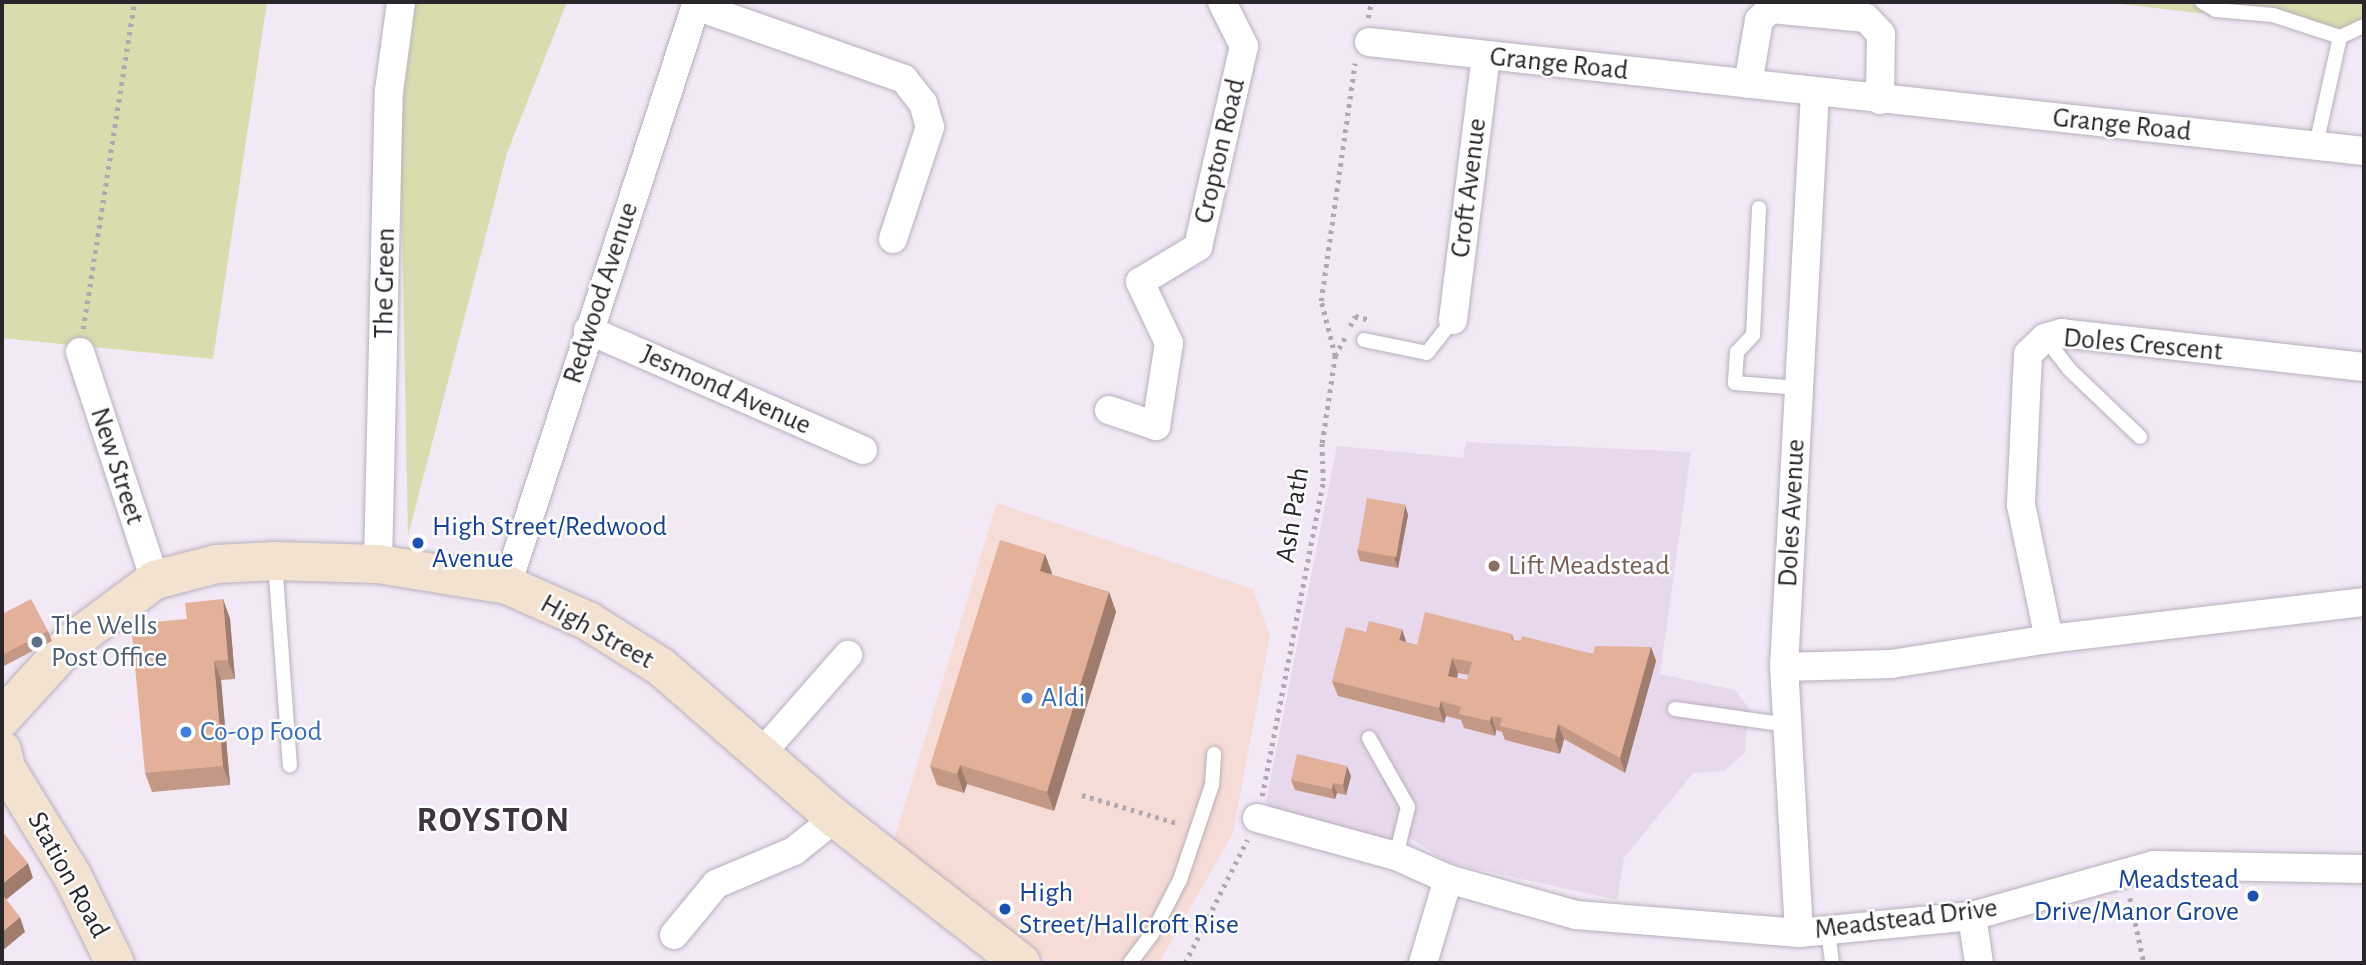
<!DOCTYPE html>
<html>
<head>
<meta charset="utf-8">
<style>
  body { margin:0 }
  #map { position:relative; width:2366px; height:965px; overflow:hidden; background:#f2e8f6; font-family:"Alegreya Sans",sans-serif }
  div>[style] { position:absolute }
  .commercial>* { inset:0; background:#f6dcd6 }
  .education>* { inset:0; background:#e8d8eb }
  .green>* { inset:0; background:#d9dcad }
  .path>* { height:4.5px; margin-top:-2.25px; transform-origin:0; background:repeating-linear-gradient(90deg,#afa7b2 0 3.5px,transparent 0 8.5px) }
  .roads { filter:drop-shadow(0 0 2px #b8afbd) drop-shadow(0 0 2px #b8afbd) }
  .lane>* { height:14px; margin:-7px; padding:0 7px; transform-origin:7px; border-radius:7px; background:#fff }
  .street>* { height:28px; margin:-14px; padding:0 14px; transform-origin:14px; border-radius:14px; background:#fff }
  .secondary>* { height:38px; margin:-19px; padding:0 19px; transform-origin:19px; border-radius:19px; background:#f4e2d0 }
  .wall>* { inset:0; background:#c39884 }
  .shaded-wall>* { inset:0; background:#9f7c6b }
  .building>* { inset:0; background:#e3b199; transform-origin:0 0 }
  .dots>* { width:19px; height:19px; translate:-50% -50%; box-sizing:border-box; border:4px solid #fff; border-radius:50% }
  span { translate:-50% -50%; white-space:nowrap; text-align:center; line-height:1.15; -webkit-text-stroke:5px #fff; paint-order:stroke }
  .street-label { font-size:28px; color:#29262b }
  .transit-label { font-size:28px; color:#164399 }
  .left { translate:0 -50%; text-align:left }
  .right { translate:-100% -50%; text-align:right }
  .education-label { font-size:28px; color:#785e54 }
  .service-label { font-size:28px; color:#4e5e75 }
  .shop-label { font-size:28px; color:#366cbe }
  .district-label { font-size:35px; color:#3d3640; font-weight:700; letter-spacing:2px }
  .frame { position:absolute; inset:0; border:4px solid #29262b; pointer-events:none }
</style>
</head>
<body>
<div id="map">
  <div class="commercial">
    <div style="clip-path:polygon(997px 503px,1253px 589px,1270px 636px,1233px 833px,1159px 963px,1050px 963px,894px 840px)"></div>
  </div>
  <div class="education">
    <div style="clip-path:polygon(1466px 442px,1691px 452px,1660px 674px,1735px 690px,1749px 708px,1745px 753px,1724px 771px,1693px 773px,1624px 858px,1617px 900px,1449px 863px,1412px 839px,1393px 836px,1382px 843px,1269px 810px,1266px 801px,1337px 446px,1463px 458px)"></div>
  </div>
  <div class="green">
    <div style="clip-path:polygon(2px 2px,267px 2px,213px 359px,2px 338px)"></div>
    <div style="clip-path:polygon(416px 2px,567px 2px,507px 153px,408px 536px,400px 125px)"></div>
    <div style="clip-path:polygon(2103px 2px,2364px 2px,2364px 31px,2348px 30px)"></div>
  </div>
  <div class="path">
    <div style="left:1368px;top:18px;width:16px;rotate:-79deg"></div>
    <div style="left:1350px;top:326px;width:11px;rotate:-63deg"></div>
    <div style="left:1355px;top:316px;width:16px;rotate:15deg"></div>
    <div style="left:83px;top:329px;width:331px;rotate:-81.1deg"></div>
    <div style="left:1335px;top:356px;width:21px;rotate:-62deg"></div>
    <div style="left:1082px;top:795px;width:102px;rotate:16.5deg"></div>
    <div style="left:1262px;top:796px;width:321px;rotate:-79deg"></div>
    <div style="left:1323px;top:481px;width:38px;rotate:-92deg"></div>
    <div style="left:1322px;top:443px;width:88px;rotate:-81.5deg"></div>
    <div style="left:1335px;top:356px;width:57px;rotate:-104.3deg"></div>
    <div style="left:1321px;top:301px;width:240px;rotate:-81.9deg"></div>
    <div style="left:2130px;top:898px;width:66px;rotate:77.8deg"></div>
    <div style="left:1185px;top:963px;width:138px;rotate:-63.2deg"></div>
  </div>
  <div class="roads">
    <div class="lane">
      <div style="left:2202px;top:2px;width:16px;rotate:30deg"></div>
      <div style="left:2216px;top:10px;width:57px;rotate:5deg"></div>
      <div style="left:2273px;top:15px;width:71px;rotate:18.2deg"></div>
      <div style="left:2316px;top:145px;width:111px;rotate:-77.5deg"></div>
      <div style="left:2340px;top:37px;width:26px;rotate:-25deg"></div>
      <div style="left:1759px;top:208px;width:127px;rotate:92.7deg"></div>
      <div style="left:1753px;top:335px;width:23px;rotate:133deg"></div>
      <div style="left:1737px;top:352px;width:31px;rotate:94deg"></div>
      <div style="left:1735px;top:383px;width:64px;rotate:4.5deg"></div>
      <div style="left:2045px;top:338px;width:41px;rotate:52deg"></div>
      <div style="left:2070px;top:370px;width:97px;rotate:43.7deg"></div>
      <div style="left:1364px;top:340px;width:64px;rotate:11.7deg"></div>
      <div style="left:1427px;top:353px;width:42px;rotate:-51.8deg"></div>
      <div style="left:275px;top:562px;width:204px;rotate:85.8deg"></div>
      <div style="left:1675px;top:709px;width:114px;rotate:8.1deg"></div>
      <div style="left:1369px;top:738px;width:79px;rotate:60.5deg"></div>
      <div style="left:1408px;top:807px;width:50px;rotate:103.8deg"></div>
      <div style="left:1828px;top:930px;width:33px;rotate:83deg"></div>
      <div style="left:1130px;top:963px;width:36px;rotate:-53deg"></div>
      <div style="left:1152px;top:934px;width:61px;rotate:-62.6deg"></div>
      <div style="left:1180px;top:880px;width:100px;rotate:-71.4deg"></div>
      <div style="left:1212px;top:785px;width:31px;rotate:-86deg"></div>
    </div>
    <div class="street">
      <div style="left:696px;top:6px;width:220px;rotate:19.3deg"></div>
      <div style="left:904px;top:79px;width:31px;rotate:52deg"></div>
      <div style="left:923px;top:103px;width:25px;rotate:74deg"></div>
      <div style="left:930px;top:127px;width:118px;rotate:108.3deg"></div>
      <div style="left:1369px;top:42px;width:1001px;rotate:6.25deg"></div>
      <div style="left:1748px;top:84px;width:65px;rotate:-80.2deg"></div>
      <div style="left:1759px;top:20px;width:16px;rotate:-43deg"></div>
      <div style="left:1771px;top:9px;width:95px;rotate:5.4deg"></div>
      <div style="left:1866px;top:18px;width:22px;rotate:47deg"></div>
      <div style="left:1881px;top:34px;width:66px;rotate:90.9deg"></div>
      <div style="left:1453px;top:320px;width:266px;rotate:-82.9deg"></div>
      <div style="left:588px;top:330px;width:300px;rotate:23.6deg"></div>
      <div style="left:80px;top:352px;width:240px;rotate:71.8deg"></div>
      <div style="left:2364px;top:367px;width:304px;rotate:-173.6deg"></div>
      <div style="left:2062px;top:333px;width:18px;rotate:164deg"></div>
      <div style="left:2045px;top:338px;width:23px;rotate:137deg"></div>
      <div style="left:2028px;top:354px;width:151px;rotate:92.7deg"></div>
      <div style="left:2021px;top:505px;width:137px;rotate:78.2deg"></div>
      <div style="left:2049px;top:639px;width:317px;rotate:-6.7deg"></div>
      <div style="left:1109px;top:410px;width:50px;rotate:18.8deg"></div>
      <div style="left:1156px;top:426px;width:84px;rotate:-81.1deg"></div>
      <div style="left:1169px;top:343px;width:68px;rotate:-115.4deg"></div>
      <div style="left:1140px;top:282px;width:68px;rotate:-31.1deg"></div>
      <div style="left:1198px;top:247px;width:206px;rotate:-77.1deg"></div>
      <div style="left:1244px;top:46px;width:49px;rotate:-116.6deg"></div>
      <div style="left:378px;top:564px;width:473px;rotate:-88.7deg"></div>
      <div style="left:389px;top:91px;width:90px;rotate:-82.3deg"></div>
      <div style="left:507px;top:585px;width:613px;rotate:-71.95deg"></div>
      <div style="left:1784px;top:667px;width:107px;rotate:-1.6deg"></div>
      <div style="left:1891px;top:664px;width:160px;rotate:-9deg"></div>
      <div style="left:761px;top:754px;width:132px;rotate:-48.7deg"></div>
      <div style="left:1257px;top:818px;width:144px;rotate:15.3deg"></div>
      <div style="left:1396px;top:856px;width:57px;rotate:23.9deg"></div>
      <div style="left:1972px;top:916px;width:48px;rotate:81.5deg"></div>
      <div style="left:1799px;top:933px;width:266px;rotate:-93.2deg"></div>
      <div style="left:1784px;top:667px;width:575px;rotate:-86.91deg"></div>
      <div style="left:674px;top:935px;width:66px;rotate:-50.5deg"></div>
      <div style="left:716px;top:884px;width:85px;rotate:-22.9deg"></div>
      <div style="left:794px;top:851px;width:53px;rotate:-38.8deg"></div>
      <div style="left:1423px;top:963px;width:88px;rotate:-73.4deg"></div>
      <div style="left:1448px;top:879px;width:133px;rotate:15.7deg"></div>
      <div style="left:1576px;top:915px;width:224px;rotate:4.6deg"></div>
      <div style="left:1799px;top:933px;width:174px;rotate:-5.6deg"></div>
      <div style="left:1972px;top:916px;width:189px;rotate:-15.7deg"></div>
      <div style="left:2154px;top:865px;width:210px;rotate:1.1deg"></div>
    </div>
    <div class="secondary">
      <div style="left:2px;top:718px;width:100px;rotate:-47.8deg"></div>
      <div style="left:69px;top:644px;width:107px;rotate:-36.7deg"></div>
      <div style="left:155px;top:580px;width:64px;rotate:-14.5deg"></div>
      <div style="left:217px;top:564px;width:57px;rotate:-3deg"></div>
      <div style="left:274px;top:561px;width:104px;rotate:1.7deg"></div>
      <div style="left:378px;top:564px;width:131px;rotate:9.2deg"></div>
      <div style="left:507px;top:585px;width:89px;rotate:24deg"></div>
      <div style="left:588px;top:621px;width:86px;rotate:32.2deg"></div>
      <div style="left:661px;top:667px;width:230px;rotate:41deg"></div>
      <div style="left:835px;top:818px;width:236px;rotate:37.9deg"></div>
      <div style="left:2px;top:750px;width:18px;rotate:77deg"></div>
      <div style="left:6px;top:768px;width:128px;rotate:58.4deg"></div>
      <div style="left:73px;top:877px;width:96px;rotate:64deg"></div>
    </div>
  </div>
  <div class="wall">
    <div style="clip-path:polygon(1405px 505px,1408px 515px,1398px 568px,1360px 561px,1357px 550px)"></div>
    <div style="clip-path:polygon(1045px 554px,1052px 575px,1109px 592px,1116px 612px,1054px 811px,967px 784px,964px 793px,937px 785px,930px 766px)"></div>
    <div style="clip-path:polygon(223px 599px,230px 619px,235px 679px,221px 680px,230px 785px,152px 792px,145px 773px,187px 619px)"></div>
    <div style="clip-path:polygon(2px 614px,48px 631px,52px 641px,2px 667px)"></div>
    <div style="clip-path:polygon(evenodd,1366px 632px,1417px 645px,1512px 634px,1514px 640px,1593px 654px,1651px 647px,1656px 661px,1625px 773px,1564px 739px,1560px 754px,1505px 740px,1502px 732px,1496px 730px,1495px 736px,1464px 728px,1461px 720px,1446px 716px,1444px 723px,1338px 696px,1332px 681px,1366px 632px,1458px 673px,1469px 675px,1467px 680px,1457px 678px,1458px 673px)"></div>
    <div style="clip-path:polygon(1351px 776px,1346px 795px,1337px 793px,1335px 799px,1295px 790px,1291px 780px)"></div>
  </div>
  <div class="shaded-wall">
    <div style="clip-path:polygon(1405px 505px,1408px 515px,1398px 568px,1394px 558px)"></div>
    <div style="clip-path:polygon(1045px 554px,1052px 573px,1047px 590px,1040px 571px)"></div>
    <div style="clip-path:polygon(1109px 592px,1116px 612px,1054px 811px,1047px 792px)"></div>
    <div style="clip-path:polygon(223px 599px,230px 619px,235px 679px,228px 660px)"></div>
    <div style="clip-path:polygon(1402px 629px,1407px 644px,1399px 640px)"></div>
    <div style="clip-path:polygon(1651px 647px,1656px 661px,1625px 773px,1620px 758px)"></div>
    <div style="clip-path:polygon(1452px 658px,1458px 673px,1454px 691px,1448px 676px)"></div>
    <div style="clip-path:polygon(214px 661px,221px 680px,230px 785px,223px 766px)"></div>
    <div style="clip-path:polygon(1441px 701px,1446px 716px,1444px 723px,1439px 708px)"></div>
    <div style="clip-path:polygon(1491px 716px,1496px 730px,1495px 736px,1490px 721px)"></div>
    <div style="clip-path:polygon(1558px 724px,1564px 739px,1560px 754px,1555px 739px)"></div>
    <div style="clip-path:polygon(960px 765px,967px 784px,964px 793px,957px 774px)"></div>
    <div style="clip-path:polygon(1347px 766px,1351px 776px,1346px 795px,1343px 785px)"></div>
    <div style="clip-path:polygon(1333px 783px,1337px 793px,1335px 799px,1332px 789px)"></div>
    <div style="clip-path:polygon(28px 863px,33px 878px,2px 903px,2px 884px)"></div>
    <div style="clip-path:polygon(20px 917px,25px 932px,2px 951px,2px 932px)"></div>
  </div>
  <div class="building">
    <div style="left:1367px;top:498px;width:39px;height:53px;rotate:10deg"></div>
    <div style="clip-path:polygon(1000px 540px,1045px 554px,1040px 571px,1109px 592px,1047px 792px,960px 765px,957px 774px,930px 766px)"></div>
    <div style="clip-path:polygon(31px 599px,48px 631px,2px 655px,2px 614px)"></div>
    <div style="clip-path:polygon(223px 599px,228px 660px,214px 661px,223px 766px,145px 773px,131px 624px,187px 619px,185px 603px)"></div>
    <div style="clip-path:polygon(evenodd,1425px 612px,1512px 634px,1511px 639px,1520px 642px,1522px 636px,1593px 654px,1595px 646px,1651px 647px,1620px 758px,1558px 724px,1555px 739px,1500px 726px,1502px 718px,1491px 716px,1490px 721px,1459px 714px,1461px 707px,1441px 701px,1439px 708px,1332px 681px,1346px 627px,1366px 632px,1369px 621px,1402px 629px,1399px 640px,1417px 645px,1425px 612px,1452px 658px,1472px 662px,1467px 680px,1448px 676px,1452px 658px)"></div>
    <div style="clip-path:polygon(1297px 754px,1347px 766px,1343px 785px,1333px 783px,1332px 789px,1291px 780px)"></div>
    <div style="clip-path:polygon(2px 831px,28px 863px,2px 884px)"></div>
    <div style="clip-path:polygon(2px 894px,20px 917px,2px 932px)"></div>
  </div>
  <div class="dots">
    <div style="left:418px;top:543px;background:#1a4fb4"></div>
    <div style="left:1494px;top:566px;background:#8d6e63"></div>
    <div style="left:37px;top:642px;background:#5c6f8a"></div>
    <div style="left:1027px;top:698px;background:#3f7fe0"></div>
    <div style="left:186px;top:732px;background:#3f7fe0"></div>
    <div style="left:2253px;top:896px;background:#1a4fb4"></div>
    <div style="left:1005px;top:909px;background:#1a4fb4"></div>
  </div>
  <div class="street-label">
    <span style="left:1559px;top:64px;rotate:6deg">Grange Road</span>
    <span style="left:2122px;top:125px;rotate:6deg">Grange Road</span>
    <span style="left:1220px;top:151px;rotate:-77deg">Cropton Road</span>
    <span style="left:1469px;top:188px;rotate:-83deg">Croft Avenue</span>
    <span style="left:385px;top:283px;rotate:-89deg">The Green</span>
    <span style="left:601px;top:293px;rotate:-72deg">Redwood Avenue</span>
    <span style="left:2143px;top:345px;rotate:5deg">Doles Crescent</span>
    <span style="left:726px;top:390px;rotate:24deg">Jesmond Avenue</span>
    <span style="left:117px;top:466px;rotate:72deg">New Street</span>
    <span style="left:1792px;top:513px;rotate:-87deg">Doles Avenue</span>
    <span style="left:1293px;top:515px;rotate:-81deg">Ash Path</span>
    <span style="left:597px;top:632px;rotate:29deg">High Street</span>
    <span style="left:68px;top:875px;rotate:61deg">Station Road</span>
    <span style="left:1906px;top:919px;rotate:-7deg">Meadstead Drive</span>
  </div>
  <div class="transit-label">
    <span class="left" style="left:432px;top:543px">High Street/Redwood<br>Avenue</span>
    <span class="right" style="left:2239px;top:896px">Meadstead<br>Drive/Manor Grove</span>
    <span class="left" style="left:1019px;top:909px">High<br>Street/Hallcroft Rise</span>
  </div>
  <div class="education-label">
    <span class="left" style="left:1508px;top:566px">Lift Meadstead</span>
  </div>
  <div class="service-label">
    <span class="left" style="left:51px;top:642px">The Wells<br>Post Office</span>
  </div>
  <div class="shop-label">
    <span class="left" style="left:1041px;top:698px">Aldi</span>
    <span class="left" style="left:200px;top:732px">Co-op Food</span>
  </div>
  <div class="district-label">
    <span style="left:494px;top:821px">ROYSTON</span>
  </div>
  <div class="frame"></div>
</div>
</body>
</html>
